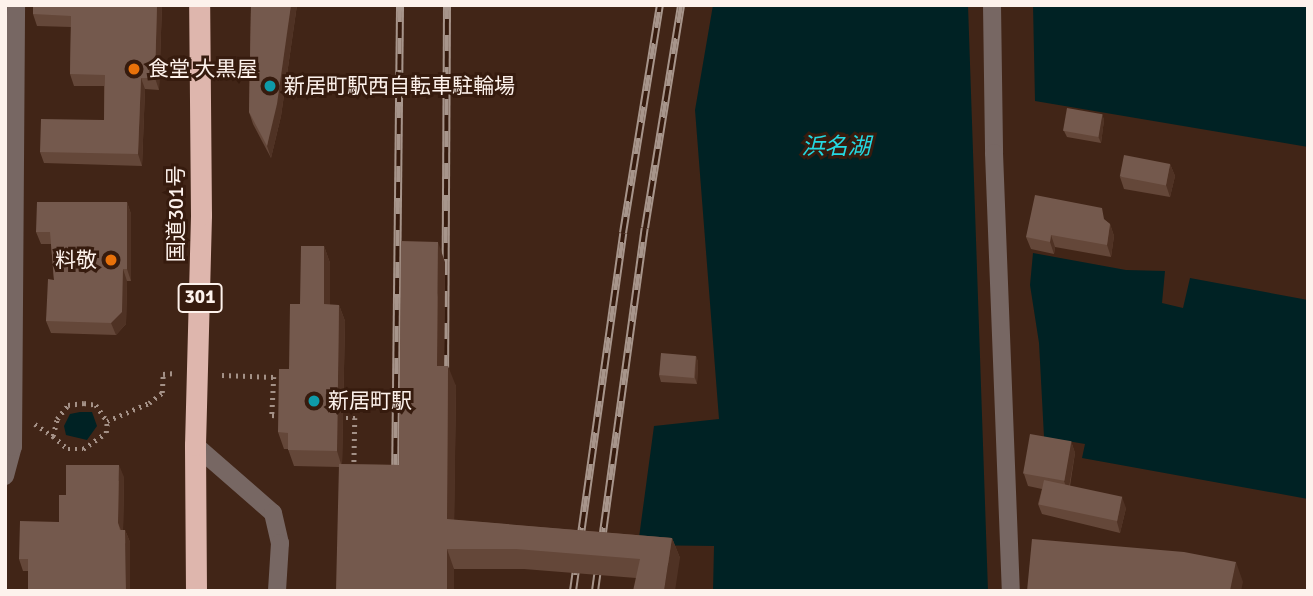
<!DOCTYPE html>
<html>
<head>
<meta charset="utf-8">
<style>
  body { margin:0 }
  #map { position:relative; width:1313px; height:596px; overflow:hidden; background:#412517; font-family:Signika,"Noto Sans JP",sans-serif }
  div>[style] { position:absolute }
  .water>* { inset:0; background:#002224 }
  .path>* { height:4.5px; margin-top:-2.25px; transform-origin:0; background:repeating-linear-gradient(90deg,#a49187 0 2px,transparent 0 7px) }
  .minor>* { height:18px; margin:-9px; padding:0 9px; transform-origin:9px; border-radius:9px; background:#776763 }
  .highway>* { height:21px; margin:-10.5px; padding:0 10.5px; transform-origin:10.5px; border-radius:10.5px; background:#deb6ad }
  .rail>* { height:8px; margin-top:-4px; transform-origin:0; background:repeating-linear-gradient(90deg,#361b0e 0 16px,#a7958b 0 32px); box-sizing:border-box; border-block:2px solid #a7958b }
  .wall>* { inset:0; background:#644739 }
  .shaded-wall>* { inset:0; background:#4f3224 }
  .building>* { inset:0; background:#74594d; transform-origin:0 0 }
  .dots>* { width:19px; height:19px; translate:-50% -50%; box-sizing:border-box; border:4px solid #361b0e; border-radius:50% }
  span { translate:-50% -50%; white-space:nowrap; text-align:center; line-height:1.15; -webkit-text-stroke:6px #361b0e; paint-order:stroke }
  .shield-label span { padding:2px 5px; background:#361b0e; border:2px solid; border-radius:5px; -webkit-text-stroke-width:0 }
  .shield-label { font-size:19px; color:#fdf2ec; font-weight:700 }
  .poi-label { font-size:21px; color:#fdf2ec }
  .left { translate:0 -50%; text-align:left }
  .right { translate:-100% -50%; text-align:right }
  .street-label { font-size:21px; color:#fdf2ec }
  .water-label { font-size:23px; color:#24d8e1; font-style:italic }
  .frame { position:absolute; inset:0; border:7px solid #fdf2ec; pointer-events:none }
</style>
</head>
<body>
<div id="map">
  <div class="water">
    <div style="clip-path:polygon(713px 5px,968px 5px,988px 591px,713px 591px,714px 546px,638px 545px,654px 426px,719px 419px,695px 110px)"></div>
    <div style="clip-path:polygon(1033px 5px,1308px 5px,1308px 147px,1035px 101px)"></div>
    <div style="clip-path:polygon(1033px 253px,1126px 270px,1165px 271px,1162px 303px,1183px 308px,1190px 278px,1308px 300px,1308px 499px,1082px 458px,1085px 444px,1044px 437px,1039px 343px,1030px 285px)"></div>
    <div style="clip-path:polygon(80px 412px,92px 412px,97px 426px,87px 440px,66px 435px,64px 426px,70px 414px)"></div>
  </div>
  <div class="path">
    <div style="left:222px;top:375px;width:52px;rotate:2.2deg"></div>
    <div style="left:274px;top:377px;width:38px;rotate:93deg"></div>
    <div style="left:272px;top:415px;width:10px;rotate:6deg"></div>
    <div style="left:339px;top:418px;width:16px"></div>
    <div style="left:355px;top:418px;width:52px;rotate:91.1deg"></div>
    <div style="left:35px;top:424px;width:22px;rotate:34deg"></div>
    <div style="left:53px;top:436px;width:17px;rotate:-77deg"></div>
    <div style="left:57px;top:419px;width:18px;rotate:-52deg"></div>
    <div style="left:68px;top:405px;width:16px;rotate:-7deg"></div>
    <div style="left:84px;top:403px;width:12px;rotate:9deg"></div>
    <div style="left:96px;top:405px;width:19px;rotate:55deg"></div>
    <div style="left:107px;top:421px;width:46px;rotate:-23.2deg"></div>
    <div style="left:149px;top:403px;width:16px;rotate:-38deg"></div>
    <div style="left:162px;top:393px;width:19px;rotate:-87deg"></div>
    <div style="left:163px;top:374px;width:12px;rotate:-5deg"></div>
    <div style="left:53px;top:436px;width:20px;rotate:41deg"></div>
    <div style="left:68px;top:449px;width:15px"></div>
    <div style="left:83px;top:449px;width:28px;rotate:-35deg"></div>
    <div style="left:106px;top:433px;width:12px;rotate:-85deg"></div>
  </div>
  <div class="minor">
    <div style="left:992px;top:5px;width:148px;rotate:89.2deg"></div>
    <div style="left:994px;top:153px;width:438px;rotate:87.8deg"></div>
    <div style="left:195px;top:445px;width:103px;rotate:41.1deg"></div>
    <div style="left:273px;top:513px;width:31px;rotate:77deg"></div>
    <div style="left:280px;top:543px;width:48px;rotate:93.6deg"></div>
    <div style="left:5px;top:476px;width:30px;rotate:-75deg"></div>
    <div style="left:13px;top:447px;width:442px;rotate:-89.6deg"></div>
  </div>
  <div class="highway">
    <div style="left:196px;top:591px;width:146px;rotate:-90.4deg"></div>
    <div style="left:195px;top:445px;width:230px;rotate:-88.5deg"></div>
    <div style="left:201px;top:215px;width:210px;rotate:-90.5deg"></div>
  </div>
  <div class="rail">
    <div style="left:445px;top:387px;width:382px;rotate:-89.7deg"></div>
    <div style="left:395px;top:486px;width:481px;rotate:-89.4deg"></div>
    <div style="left:573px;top:591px;width:361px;rotate:-82deg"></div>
    <div style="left:623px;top:233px;width:231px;rotate:-80.8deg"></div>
    <div style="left:595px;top:591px;width:366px;rotate:-82.2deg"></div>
    <div style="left:645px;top:228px;width:226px;rotate:-80.8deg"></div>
  </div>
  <div class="wall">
    <div style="clip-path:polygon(162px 5px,159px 90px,145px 89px,142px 166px,44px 163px,40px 152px,104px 120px,104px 86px,74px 86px,70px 74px,71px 27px,37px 26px,33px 14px)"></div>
    <div style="clip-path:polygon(251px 5px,297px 5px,281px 116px,271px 158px,253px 124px,249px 112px)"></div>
    <div style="clip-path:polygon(1102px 114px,1104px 120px,1101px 143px,1067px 137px,1064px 131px)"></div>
    <div style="clip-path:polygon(1170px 164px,1175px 176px,1170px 197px,1124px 189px,1120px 177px)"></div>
    <div style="clip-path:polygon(127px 202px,131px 214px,131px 281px,127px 281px,126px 324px,116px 335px,51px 333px,46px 321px,54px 280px,51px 244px,41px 244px,36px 232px)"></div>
    <div style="clip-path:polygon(1106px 221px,1110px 224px,1114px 236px,1111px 257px,1055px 247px,1054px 254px,1031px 249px,1026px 237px)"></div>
    <div style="clip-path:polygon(324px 246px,330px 263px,330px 305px,339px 305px,345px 321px,342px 464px,399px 465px,445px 262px,444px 366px,456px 386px,454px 520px,672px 538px,680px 558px,636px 578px,524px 569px,454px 569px,339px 467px,294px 466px,288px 449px,284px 449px,278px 432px,289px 369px)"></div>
    <div style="clip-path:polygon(696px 356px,698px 362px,697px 384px,661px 382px,659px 375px)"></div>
    <div style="clip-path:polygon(1071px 441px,1075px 453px,1070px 486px,1126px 508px,1120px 533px,1042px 514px,1038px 504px,1042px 489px,1028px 486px,1024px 474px)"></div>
    <div style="clip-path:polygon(124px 477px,123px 530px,125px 530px,130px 542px,28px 571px,23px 571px,19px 559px,59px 522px)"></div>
  </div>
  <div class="shaded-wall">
    <div style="clip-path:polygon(157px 5px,162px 5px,159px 90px,155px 78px)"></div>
    <div style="clip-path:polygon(291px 5px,297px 5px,281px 116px,271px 158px,267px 146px)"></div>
    <div style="clip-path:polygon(141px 78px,145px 89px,142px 166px,138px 154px)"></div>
    <div style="clip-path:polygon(1102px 114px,1104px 120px,1101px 143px,1098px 136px)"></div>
    <div style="clip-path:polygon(1170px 164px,1175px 176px,1170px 197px,1166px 185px)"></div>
    <div style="clip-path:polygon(127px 202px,131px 214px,131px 281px,127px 269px)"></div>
    <div style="clip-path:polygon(1110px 224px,1114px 236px,1111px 257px,1107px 245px)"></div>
    <div style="clip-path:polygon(1051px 235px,1055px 247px,1054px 254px,1050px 242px)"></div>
    <div style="clip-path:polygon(438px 242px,445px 262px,444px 385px,437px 366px)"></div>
    <div style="clip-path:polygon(324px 246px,330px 263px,330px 321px,324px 304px)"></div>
    <div style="clip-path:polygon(123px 269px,127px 281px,126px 324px,116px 335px,111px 323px)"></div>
    <div style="clip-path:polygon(339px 305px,345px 321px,342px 467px,337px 451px)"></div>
    <div style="clip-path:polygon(696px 356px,698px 362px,697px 384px,695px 378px)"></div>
    <div style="clip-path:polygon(448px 366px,456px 386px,454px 539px,447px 519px)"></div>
    <div style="clip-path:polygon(1071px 441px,1075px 453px,1068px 493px,1064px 481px)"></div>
    <div style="clip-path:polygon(119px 465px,124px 477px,123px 535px,118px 523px)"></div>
    <div style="clip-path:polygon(1122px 497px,1126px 508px,1120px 533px,1117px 522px)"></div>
    <div style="clip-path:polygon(125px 530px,130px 542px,130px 591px,126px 591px)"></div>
    <div style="clip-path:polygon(672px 538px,680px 558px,675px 591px,664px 591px)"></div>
    <div style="clip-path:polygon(447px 549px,454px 569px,454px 591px,447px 591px)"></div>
    <div style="clip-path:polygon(1236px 562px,1243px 582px,1241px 591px,1230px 591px)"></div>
  </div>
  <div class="building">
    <div style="clip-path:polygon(33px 5px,157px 5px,155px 78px,141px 78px,138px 154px,40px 152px,41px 119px,104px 120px,105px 75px,70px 74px,71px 16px,33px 14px)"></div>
    <div style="clip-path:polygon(251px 5px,291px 5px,277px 104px,267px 146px,249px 112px)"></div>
    <div style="left:1067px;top:108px;width:36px;height:23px;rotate:10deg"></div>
    <div style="left:1124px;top:155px;width:47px;height:22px;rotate:11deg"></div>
    <div style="clip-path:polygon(1035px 195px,1102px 208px,1104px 219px,1110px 224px,1107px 245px,1051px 235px,1050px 242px,1026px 237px)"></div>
    <div style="clip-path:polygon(37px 202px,127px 202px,127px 269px,123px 269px,122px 312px,111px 323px,46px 321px,48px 279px,54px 280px,50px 232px,36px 232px)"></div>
    <div style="clip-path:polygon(401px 241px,438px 242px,437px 366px,448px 366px,447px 519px,672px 538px,664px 591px,633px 591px,640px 559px,516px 549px,447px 549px,447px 591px,336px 591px,339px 464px,399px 465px)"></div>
    <div style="clip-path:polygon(301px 246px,324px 246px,324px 304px,339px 305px,337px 451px,288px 450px,288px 433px,278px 432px,279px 369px,289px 369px,290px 304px,300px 304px)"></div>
    <div style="left:661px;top:353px;width:35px;height:22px;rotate:5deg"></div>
    <div style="left:1030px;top:434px;width:42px;height:40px;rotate:10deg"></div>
    <div style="clip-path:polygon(66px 465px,119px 465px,118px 523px,120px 530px,125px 530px,126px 591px,28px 591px,28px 559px,19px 559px,20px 521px,59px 522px,59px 495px,66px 495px)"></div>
    <div style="left:1044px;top:480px;width:80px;height:25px;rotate:12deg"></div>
    <div style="clip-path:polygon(1032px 539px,1184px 552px,1236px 562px,1230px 591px,1027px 591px)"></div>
  </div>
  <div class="dots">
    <div style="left:134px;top:69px;background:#e8710a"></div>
    <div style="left:270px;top:86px;background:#0f9aa8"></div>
    <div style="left:111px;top:260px;background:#e8710a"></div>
    <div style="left:314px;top:401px;background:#0f9aa8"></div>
  </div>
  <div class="shield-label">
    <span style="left:200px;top:298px">301</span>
  </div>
  <div class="poi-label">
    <span class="left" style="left:148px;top:69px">食堂 大黒屋</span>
    <span class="left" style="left:284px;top:86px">新居町駅西自転車駐輪場</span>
    <span class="right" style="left:97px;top:260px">料敬</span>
    <span class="left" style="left:328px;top:401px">新居町駅</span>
  </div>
  <div class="street-label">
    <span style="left:176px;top:214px;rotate:-90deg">国道301号</span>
  </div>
  <div class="water-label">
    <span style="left:836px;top:147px">浜名湖</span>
  </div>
  <div class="frame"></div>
</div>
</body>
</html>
